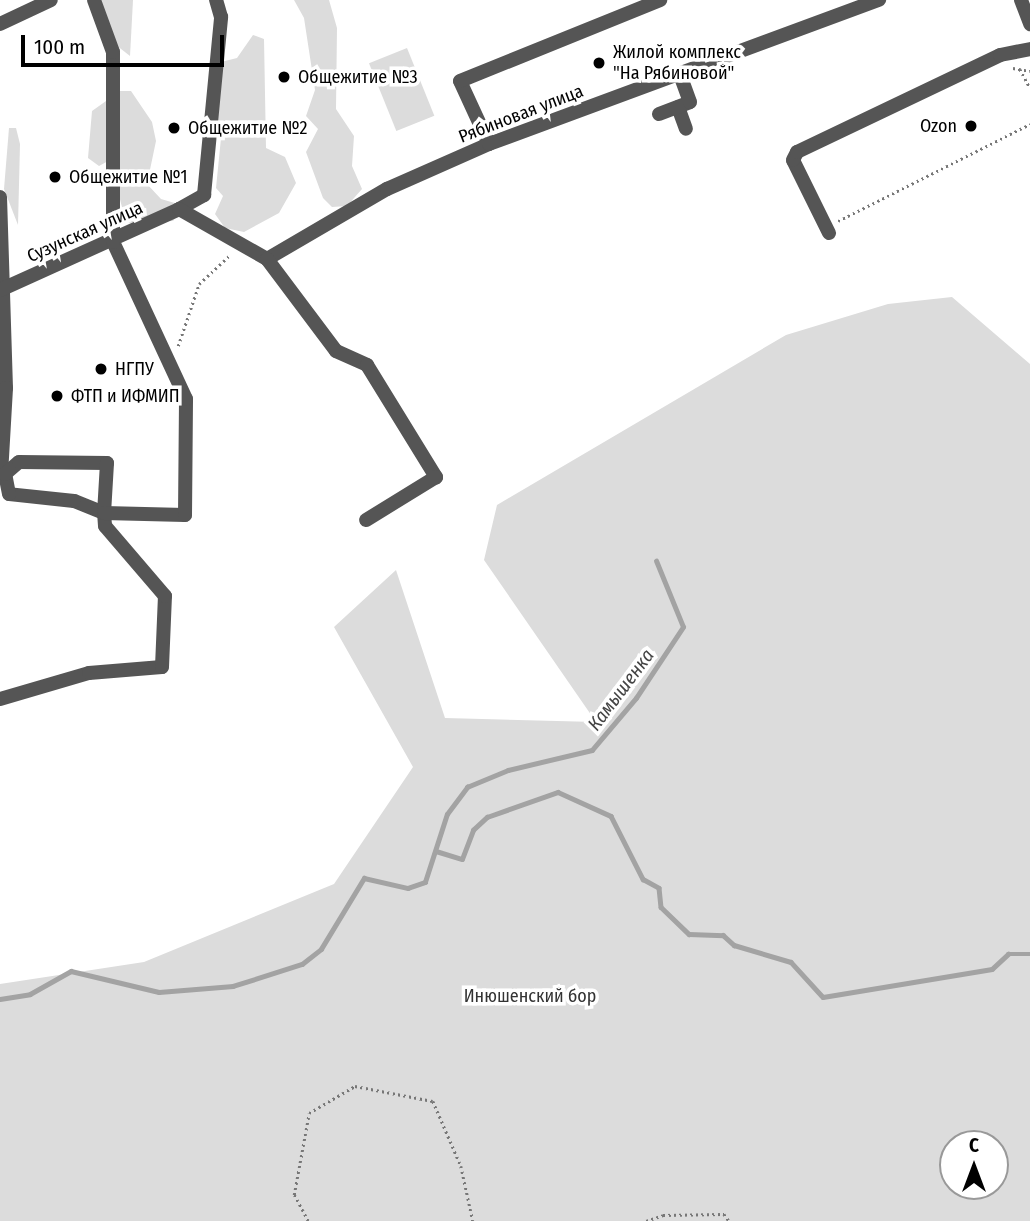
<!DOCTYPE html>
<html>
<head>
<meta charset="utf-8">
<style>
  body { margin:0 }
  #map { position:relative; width:1030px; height:1221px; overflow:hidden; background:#fff; font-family:"Fira Sans Condensed",sans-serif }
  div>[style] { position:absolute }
  .green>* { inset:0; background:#dcdcdc; transform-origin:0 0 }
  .stream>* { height:4.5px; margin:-2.25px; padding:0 2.25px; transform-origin:2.25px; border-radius:2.25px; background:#a3a3a3 }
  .path>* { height:2.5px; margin-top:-1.25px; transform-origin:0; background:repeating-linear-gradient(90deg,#777 0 2px,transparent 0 5.5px) }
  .minor>* { height:14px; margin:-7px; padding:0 7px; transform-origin:7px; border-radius:7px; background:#555 }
  .dots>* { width:19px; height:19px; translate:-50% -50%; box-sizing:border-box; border:4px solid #fff; border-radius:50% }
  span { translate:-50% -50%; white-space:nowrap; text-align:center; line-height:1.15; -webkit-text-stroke:7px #fff; paint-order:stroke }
  .poi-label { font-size:18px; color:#000 }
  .left { translate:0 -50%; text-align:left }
  .right { translate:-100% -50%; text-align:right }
  .street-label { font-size:18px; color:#000 }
  .park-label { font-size:18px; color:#333 }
  .water-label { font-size:19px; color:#444; font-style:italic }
  .north { position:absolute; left:939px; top:1130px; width:70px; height:70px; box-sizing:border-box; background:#fff; border:2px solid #999; border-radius:50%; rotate:0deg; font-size:19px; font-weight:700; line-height:28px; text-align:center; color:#000 }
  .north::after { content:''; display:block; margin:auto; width:24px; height:32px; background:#000; clip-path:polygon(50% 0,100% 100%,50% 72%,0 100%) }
  .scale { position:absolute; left:21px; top:35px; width:203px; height:32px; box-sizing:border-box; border:4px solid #000; border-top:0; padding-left:9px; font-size:21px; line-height:24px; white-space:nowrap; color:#000; -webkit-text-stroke:5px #fff; paint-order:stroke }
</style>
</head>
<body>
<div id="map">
  <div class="green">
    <div style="clip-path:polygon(91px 0,133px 0,130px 56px,116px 45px)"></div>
    <div style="clip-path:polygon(294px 0,329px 0,337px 28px,336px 109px,354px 136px,352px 166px,362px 189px,347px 206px,332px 207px,323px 198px,306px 152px,318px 129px,306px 116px,315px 90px,304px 18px)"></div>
    <div style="clip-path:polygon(253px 35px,264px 39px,266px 148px,285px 157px,296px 183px,279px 213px,244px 232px,225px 228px,215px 214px,223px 196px,216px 188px,221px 138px,209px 65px,237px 58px)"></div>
    <div style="left:407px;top:48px;width:73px;height:41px;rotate:68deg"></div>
    <div style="clip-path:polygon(120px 91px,131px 91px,152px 122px,156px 141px,147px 184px,161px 199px,185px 206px,173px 221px,126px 223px,110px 160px,99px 166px,88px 158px,92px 111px)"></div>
    <div style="clip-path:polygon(9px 128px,16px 128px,20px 144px,18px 225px,4px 189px)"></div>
    <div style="clip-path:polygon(evenodd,952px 297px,1030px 364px,1030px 1221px,0 1221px,0 984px,144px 962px,334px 884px,413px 767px,334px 627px,396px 570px,445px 718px,596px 722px,484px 560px,497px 505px,786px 335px,888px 304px,952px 297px,953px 1144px,995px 1144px,995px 1186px,953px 1186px,953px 1144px)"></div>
  </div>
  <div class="stream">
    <div style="left:436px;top:851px;width:27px;rotate:17deg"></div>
    <div style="left:462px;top:859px;width:31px;rotate:-69deg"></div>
    <div style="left:473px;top:830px;width:19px;rotate:-43deg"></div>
    <div style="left:487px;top:817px;width:75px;rotate:-19.4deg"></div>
    <div style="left:558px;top:792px;width:58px;rotate:24.4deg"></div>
    <div style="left:611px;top:816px;width:71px;rotate:63.1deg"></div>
    <div style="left:643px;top:879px;width:18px;rotate:29deg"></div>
    <div style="left:659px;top:888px;width:19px;rotate:84deg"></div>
    <div style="left:661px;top:907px;width:39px;rotate:44deg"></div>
    <div style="left:689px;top:934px;width:34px;rotate:2deg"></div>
    <div style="left:723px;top:935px;width:15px;rotate:42deg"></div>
    <div style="left:734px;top:945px;width:59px;rotate:16.6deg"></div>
    <div style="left:791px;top:962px;width:47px;rotate:47.6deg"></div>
    <div style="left:823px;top:997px;width:171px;rotate:-9.4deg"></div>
    <div style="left:992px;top:969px;width:22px;rotate:-43deg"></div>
    <div style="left:1008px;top:954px;width:22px"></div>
    <div style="left:0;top:999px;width:30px;rotate:-9deg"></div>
    <div style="left:30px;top:994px;width:47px;rotate:-29.3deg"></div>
    <div style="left:71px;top:971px;width:90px;rotate:13.4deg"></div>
    <div style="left:159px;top:992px;width:74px;rotate:-4.6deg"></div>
    <div style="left:233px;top:986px;width:72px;rotate:-17.7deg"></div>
    <div style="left:302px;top:964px;width:24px;rotate:-38deg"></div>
    <div style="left:321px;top:949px;width:83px;rotate:-58.8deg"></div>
    <div style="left:364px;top:878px;width:45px;rotate:12.8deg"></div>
    <div style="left:408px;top:888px;width:18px;rotate:-19deg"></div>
    <div style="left:425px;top:882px;width:71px;rotate:-72.1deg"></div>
    <div style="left:447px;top:814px;width:34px;rotate:-53deg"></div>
    <div style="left:467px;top:787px;width:44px;rotate:-22.5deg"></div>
    <div style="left:508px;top:770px;width:86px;rotate:-13.4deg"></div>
    <div style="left:592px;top:750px;width:68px;rotate:-49.8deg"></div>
    <div style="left:636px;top:698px;width:85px;rotate:-56.5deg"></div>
    <div style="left:683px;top:627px;width:71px;rotate:-112.2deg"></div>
  </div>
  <div class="path">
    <div style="left:1013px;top:68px;width:17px;rotate:10deg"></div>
    <div style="left:1020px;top:69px;width:21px;rotate:62deg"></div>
    <div style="left:838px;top:221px;width:215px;rotate:-26.8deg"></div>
    <div style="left:178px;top:346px;width:65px;rotate:-71.3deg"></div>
    <div style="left:199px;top:284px;width:42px;rotate:-43.1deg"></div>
    <div style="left:308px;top:1221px;width:30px;rotate:-118deg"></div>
    <div style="left:294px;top:1195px;width:83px;rotate:-79.6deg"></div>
    <div style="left:309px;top:1113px;width:53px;rotate:-30.4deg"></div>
    <div style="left:355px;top:1086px;width:79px;rotate:10.9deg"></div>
    <div style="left:433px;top:1101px;width:71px;rotate:66.7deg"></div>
    <div style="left:461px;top:1166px;width:56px;rotate:77.7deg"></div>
    <div style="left:646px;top:1221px;width:18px;rotate:-19deg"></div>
    <div style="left:663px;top:1215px;width:61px;rotate:-0.9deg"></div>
    <div style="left:724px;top:1214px;width:9px;rotate:54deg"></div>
  </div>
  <div class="minor">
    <div style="left:1021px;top:0;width:26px;rotate:69deg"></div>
    <div style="left:0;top:24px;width:56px;rotate:-25.2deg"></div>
    <div style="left:678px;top:107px;width:23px;rotate:70deg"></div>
    <div style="left:659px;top:114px;width:33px;rotate:-21deg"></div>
    <div style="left:690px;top:102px;width:29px;rotate:-110deg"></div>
    <div style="left:489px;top:144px;width:69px;rotate:-114.7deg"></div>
    <div style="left:460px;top:81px;width:216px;rotate:-22deg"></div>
    <div style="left:0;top:197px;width:191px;rotate:88.2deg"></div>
    <div style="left:6px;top:388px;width:87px;rotate:93.3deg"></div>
    <div style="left:179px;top:209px;width:29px;rotate:-29deg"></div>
    <div style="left:204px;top:195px;width:179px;rotate:-84.5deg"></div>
    <div style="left:221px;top:17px;width:18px;rotate:-106deg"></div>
    <div style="left:829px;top:233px;width:81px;rotate:-116.3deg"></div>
    <div style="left:793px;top:160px;width:9px;rotate:-63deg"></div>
    <div style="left:797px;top:152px;width:225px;rotate:-25.5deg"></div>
    <div style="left:1000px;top:55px;width:31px;rotate:-11deg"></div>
    <div style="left:267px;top:259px;width:139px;rotate:-30.3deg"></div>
    <div style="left:387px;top:189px;width:111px;rotate:-23.8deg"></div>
    <div style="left:489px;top:144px;width:416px;rotate:-20.3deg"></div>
    <div style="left:0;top:290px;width:196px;rotate:-24.3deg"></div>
    <div style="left:179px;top:209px;width:101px;rotate:29.6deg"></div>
    <div style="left:267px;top:259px;width:115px;rotate:53.1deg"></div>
    <div style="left:336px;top:351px;width:34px;rotate:24deg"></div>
    <div style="left:367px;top:365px;width:132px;rotate:58.4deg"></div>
    <div style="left:436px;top:477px;width:82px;rotate:148.4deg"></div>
    <div style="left:0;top:699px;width:93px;rotate:-16.3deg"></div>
    <div style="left:89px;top:673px;width:73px;rotate:-4.7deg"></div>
    <div style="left:162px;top:667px;width:71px;rotate:-87.6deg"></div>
    <div style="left:165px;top:596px;width:92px;rotate:-130.6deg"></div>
    <div style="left:105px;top:526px;width:13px;rotate:-94deg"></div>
    <div style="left:104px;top:513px;width:32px;rotate:-158deg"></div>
    <div style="left:74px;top:501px;width:65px;rotate:-173.9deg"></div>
    <div style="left:9px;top:494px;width:20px;rotate:-101deg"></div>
    <div style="left:5px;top:474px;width:18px;rotate:-41deg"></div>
    <div style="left:19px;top:462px;width:88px;rotate:0.7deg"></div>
    <div style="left:107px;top:463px;width:50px;rotate:93.4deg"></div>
    <div style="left:104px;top:513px;width:81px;rotate:1.4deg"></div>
    <div style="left:185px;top:515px;width:116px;rotate:-89.5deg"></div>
    <div style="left:186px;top:399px;width:173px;rotate:-114.9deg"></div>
    <div style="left:113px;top:242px;width:190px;rotate:-90deg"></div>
    <div style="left:113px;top:52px;width:55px;rotate:-110.1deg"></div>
  </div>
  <div class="dots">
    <div style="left:599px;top:63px;background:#000"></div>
    <div style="left:284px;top:77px;background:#000"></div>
    <div style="left:971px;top:126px;background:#000"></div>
    <div style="left:174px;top:128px;background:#000"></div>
    <div style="left:55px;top:177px;background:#000"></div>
    <div style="left:101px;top:369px;background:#000"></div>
    <div style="left:57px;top:396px;background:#000"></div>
  </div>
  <div class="poi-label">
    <span class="left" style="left:613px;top:63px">Жилой комплекс<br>"На Рябиновой"</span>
    <span class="left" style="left:298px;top:77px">Общежитие №3</span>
    <span class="right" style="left:957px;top:126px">Ozon</span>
    <span class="left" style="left:188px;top:128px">Общежитие №2</span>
    <span class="left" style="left:69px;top:177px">Общежитие №1</span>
    <span class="left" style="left:115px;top:369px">НГПУ</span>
    <span class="left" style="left:71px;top:396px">ФТП и ИФМИП</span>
  </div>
  <div class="street-label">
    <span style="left:521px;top:114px;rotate:-21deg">Рябиновая улица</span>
    <span style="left:85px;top:232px;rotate:-24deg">Сузунская улица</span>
  </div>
  <div class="park-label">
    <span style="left:530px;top:996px">Инюшенский бор</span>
  </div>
  <div class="water-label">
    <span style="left:621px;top:690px;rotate:-53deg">Камышенка</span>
  </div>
  <div class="north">С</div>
  <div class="scale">100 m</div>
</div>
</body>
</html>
